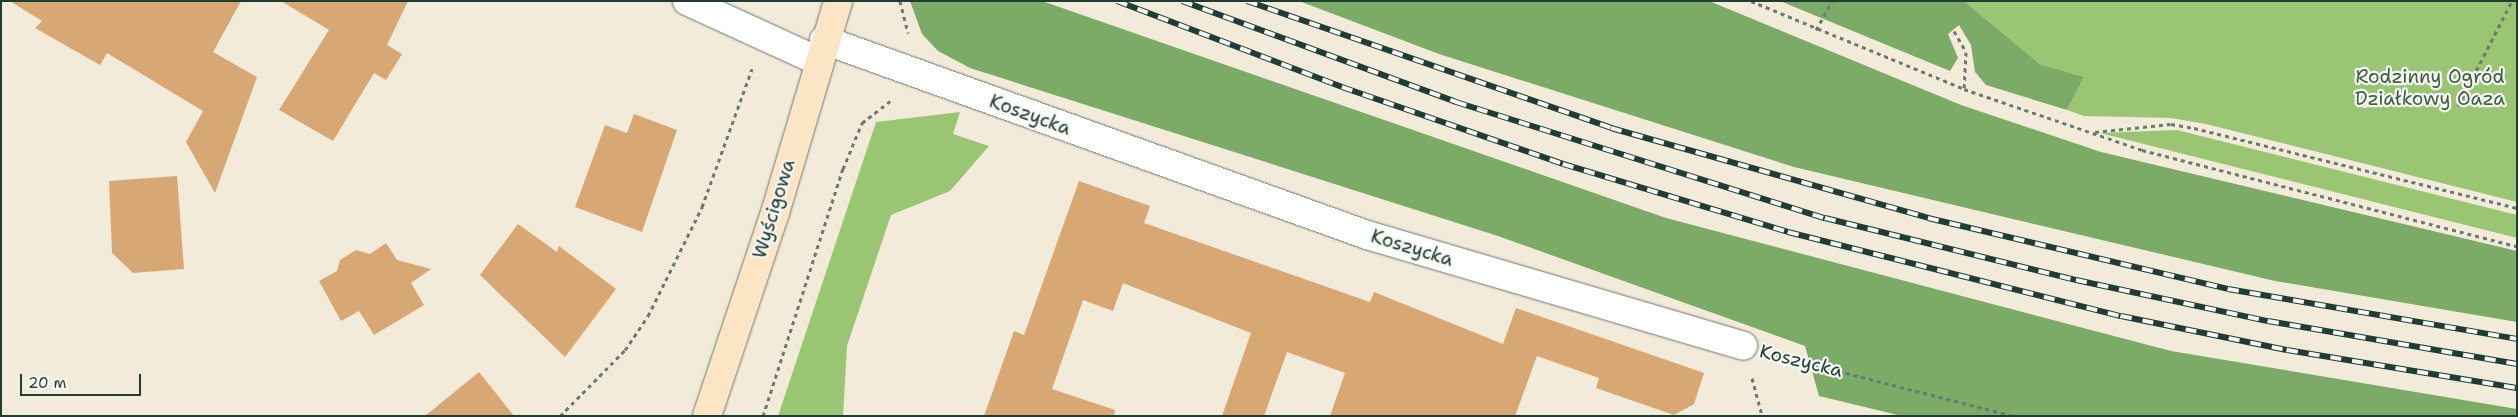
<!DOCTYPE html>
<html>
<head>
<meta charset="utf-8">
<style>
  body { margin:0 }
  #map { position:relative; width:2518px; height:417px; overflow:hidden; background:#f3ebda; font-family:"Shantell Sans",sans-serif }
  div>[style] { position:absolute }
  .green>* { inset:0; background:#9ac674 }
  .forest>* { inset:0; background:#7bab66 }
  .building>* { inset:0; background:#d7a774 }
  .path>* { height:3px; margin-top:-1.5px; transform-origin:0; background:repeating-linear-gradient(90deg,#697a6e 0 4px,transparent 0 8px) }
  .roads { filter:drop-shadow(0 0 1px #697a6e) drop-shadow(0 0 1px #697a6e) }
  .minor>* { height:28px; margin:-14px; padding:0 14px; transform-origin:14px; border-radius:14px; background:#fff }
  .secondary>* { height:28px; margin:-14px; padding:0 14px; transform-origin:14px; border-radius:14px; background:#fce5c4 }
  .rail>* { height:5.5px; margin-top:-2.75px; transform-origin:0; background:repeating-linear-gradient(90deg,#f6f6f2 0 11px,#1f3d34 0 22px); box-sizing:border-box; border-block:1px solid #1f3d34 }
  span { translate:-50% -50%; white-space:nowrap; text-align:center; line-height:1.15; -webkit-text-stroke:4.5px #f6f6f2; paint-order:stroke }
  .park-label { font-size:19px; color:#3e5f44 }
  .street-label { font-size:19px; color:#1f3d34 }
  .frame { position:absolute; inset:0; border:2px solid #1f3d34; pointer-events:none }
  .scale { position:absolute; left:20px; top:374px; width:121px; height:22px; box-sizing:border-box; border:2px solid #1f3d34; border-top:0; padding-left:6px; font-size:15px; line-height:18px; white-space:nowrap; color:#1f3d34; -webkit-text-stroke:4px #f6f6f2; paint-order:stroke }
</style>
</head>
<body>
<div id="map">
  <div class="green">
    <div style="clip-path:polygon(1964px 1px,2517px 1px,2517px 202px,2206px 124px,2171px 118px,2084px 116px,2067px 110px,2084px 77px,2040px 64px)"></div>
    <div style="clip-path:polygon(960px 112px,953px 134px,989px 146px,950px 191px,891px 215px,847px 346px,843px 416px,778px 416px,876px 122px)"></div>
    <div style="clip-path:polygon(2177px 130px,2517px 215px,2517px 238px,2100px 133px)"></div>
  </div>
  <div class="forest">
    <div style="clip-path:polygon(910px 1px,1042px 1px,1666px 218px,2171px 351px,2517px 409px,2517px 416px,1902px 416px,1819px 396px,1805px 346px,1498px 236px,970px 68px,938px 51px,922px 34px)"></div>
    <div style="clip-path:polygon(1299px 1px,1709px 1px,1961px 105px,2101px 152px,2517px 251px,2517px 322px,2275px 281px,1794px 167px,1439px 54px)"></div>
    <div style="clip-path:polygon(1780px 1px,1964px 1px,2040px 64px,2084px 77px,2067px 110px,1986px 85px,1975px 72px,1971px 45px,1959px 25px,1948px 34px,1958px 58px,1950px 71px)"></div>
  </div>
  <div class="building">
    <div style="clip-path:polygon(10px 1px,241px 1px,213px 52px,257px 77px,215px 193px,186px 142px,203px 111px,107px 53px,100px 65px,35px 28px,42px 21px)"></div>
    <div style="clip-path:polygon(281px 1px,408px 1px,387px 45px,402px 54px,386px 80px,374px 73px,333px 141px,279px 110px,329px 30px)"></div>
    <div style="clip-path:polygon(634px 114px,677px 130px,642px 232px,575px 207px,605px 125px,627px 133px)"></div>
    <div style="clip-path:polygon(177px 176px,184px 269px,133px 273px,112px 253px,109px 181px)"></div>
    <div style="clip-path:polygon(1079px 181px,1150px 206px,1144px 223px,1370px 302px,1374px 292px,1503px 344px,1516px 308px,1704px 373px,1694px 404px,1674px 415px,1596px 388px,1599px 378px,1537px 356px,1515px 416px,1330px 416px,1345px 373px,1287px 352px,1264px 416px,1222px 416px,1251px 333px,1123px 283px,1113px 311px,1083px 300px,1052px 389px,1115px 410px,1114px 416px,984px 416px,1014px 331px,1024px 335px)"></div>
    <div style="clip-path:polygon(518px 224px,557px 252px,559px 246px,616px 289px,565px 357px,480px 275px)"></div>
    <div style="clip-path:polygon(386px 243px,397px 260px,431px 269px,411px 283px,424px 305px,374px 335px,359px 311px,341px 321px,319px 281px,337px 271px,340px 260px,356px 250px,370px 254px)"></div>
    <div style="clip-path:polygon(479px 372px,514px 416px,425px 416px)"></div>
  </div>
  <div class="path">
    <div style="left:900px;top:1px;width:33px;rotate:76deg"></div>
    <div style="left:1751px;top:1px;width:230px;rotate:22.4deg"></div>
    <div style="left:1964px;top:89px;width:188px;rotate:18.9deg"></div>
    <div style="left:2142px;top:150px;width:387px;rotate:14.4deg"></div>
    <div style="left:1816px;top:30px;width:33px;rotate:-61deg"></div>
    <div style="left:1954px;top:31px;width:24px;rotate:60deg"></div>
    <div style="left:1966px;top:52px;width:37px;rotate:93deg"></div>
    <div style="left:2458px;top:106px;width:118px;rotate:-62.8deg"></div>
    <div style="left:2095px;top:132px;width:76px;rotate:-6deg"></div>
    <div style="left:2171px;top:124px;width:23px;rotate:10deg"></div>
    <div style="left:2194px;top:128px;width:333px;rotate:13.9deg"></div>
    <div style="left:1776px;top:355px;width:245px;rotate:14.4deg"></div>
    <div style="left:1752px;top:378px;width:39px;rotate:75deg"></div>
    <div style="left:560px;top:416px;width:93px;rotate:-45.4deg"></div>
    <div style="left:625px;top:350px;width:41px;rotate:-55.9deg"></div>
    <div style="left:648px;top:316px;width:122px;rotate:-63.6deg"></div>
    <div style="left:702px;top:207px;width:147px;rotate:-70.1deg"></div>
    <div style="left:763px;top:416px;width:260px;rotate:-72.1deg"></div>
    <div style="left:843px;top:169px;width:50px;rotate:-67.6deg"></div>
    <div style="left:862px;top:123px;width:36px;rotate:-38deg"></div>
  </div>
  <div class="roads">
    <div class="minor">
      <div style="left:687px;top:1px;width:144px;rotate:24.6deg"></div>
      <div style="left:824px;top:40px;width:577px;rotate:19.75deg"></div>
      <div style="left:1367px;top:235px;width:392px;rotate:16.4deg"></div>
    </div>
    <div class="secondary">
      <div style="left:707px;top:416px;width:214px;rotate:-71.5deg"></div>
      <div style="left:775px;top:213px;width:221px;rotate:-73.4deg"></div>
    </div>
  </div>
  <div class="rail">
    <div style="left:1117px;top:1px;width:241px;rotate:20.9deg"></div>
    <div style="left:1342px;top:87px;width:234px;rotate:19.2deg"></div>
    <div style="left:1563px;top:164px;width:235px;rotate:16.8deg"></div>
    <div style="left:1788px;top:232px;width:343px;rotate:14.2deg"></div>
    <div style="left:2121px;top:316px;width:169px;rotate:11.6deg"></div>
    <div style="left:2287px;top:350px;width:233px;rotate:9.4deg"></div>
    <div style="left:1182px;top:1px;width:292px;rotate:20.2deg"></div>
    <div style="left:1456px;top:102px;width:387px;rotate:17.5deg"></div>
    <div style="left:1825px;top:218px;width:259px;rotate:13.9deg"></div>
    <div style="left:2076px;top:280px;width:196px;rotate:12.1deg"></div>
    <div style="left:2268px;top:321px;width:253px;rotate:9.8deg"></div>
    <div style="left:1247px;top:1px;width:386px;rotate:19.2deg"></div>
    <div style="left:1611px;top:128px;width:330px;rotate:15.8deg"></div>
    <div style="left:1928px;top:218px;width:308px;rotate:13.3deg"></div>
    <div style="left:2228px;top:289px;width:293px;rotate:9.8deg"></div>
  </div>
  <div class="park-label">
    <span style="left:2430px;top:88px">Rodzinny Ogród<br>Działkowy Oaza</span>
  </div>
  <div class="street-label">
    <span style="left:1030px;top:115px;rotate:20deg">Koszycka</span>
    <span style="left:774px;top:209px;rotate:-73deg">Wyścigowa</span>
    <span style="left:1412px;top:248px;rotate:17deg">Koszycka</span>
    <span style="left:1801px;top:361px;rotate:14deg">Koszycka</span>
  </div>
  <div class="frame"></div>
  <div class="scale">20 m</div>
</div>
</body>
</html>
